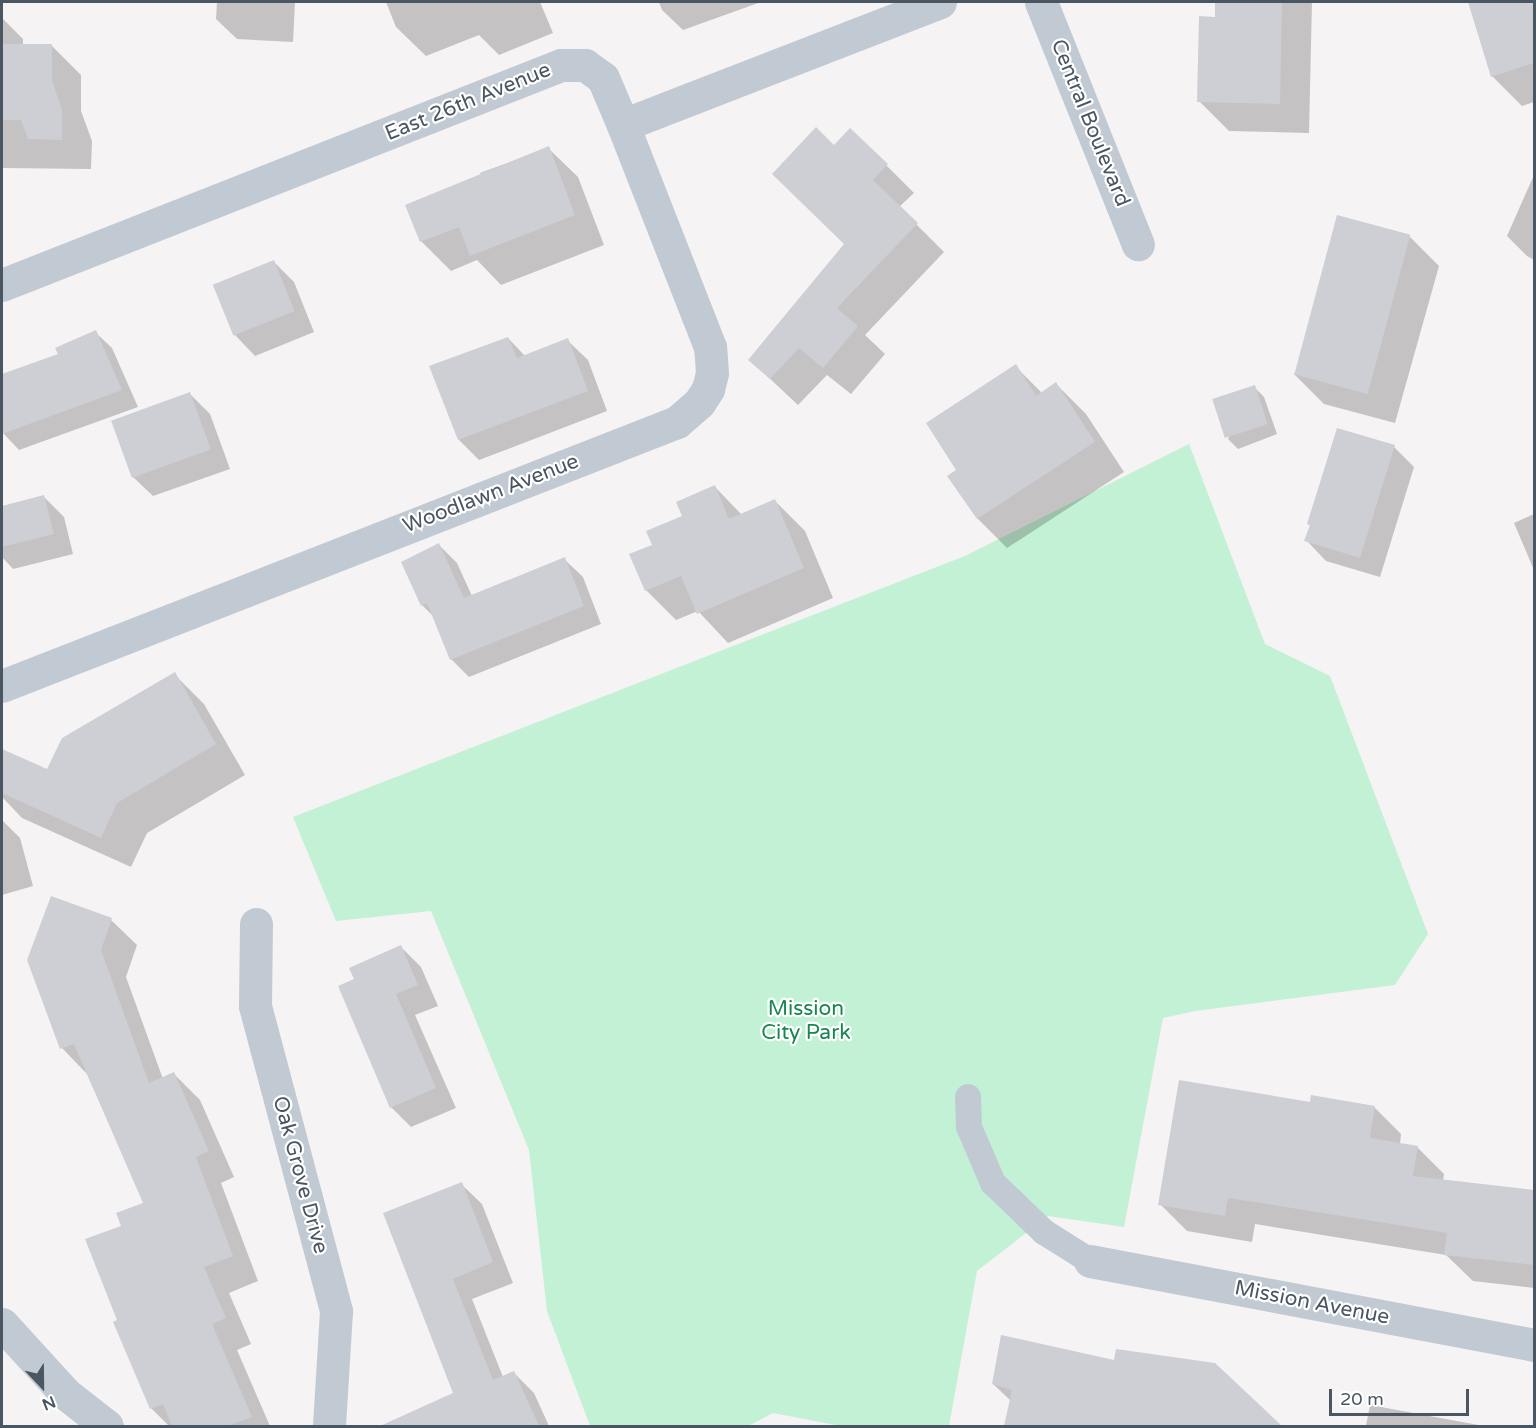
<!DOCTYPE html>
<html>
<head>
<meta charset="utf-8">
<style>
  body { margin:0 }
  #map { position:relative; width:1536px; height:1428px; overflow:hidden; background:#f5f3f3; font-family:"Varela Round",sans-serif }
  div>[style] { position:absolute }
  .green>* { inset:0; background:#c3f1d5 }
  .shadow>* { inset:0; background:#0003 }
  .building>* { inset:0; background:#cdcfd5; transform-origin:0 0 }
  .lane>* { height:26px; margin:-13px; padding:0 13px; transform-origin:13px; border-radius:13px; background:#c1cad2 }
  .street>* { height:33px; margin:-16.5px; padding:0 16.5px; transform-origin:16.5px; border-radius:16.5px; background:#c1cad2 }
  span { translate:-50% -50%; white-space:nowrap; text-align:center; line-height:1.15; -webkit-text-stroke:4.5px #fff; paint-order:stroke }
  .street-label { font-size:21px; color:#4a5661 }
  .park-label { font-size:21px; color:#17864f }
  .frame { position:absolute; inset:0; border:3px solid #4a5661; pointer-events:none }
  .north { position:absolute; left:12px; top:1356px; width:60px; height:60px; -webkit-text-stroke:4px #fff; paint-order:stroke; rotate:158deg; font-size:16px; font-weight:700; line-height:24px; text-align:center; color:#4a5661 }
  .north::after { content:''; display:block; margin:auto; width:21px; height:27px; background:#4a5661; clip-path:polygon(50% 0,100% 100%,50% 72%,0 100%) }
  .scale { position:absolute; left:1329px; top:1389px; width:140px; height:27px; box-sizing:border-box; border:3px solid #4a5661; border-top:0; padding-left:8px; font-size:18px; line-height:21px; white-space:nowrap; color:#4a5661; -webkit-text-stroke:4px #fff; paint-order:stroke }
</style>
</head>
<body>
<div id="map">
  <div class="green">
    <div style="clip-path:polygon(1189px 444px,1265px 644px,1330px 676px,1428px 934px,1395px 985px,1195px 1011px,1163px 1018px,1124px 1227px,1048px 1216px,977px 1271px,949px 1426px,841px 1426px,773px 1413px,748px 1426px,590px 1426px,547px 1311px,529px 1150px,431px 911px,336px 921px,293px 817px,965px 556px)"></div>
  </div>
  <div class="shadow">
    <div style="clip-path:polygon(217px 2px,295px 2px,293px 42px,237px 39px,216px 19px)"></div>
    <div style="clip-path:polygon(386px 2px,540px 2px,553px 33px,499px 55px,479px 35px,426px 56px,396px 27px)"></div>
    <div style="clip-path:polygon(659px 2px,761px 2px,683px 30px,662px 10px)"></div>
    <div style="clip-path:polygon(1217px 2px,1312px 2px,1309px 133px,1229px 131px,1199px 101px,1216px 18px)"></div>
    <div style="clip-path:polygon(1470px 2px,1534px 2px,1534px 102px,1522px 106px,1492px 76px)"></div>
    <div style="clip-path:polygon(2px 18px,23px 39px,23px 45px,52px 46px,81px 75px,81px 111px,92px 141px,91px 169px,2px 168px)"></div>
    <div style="clip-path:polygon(834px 147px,886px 165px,914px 193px,899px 207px,944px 252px,865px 335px,885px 354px,851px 394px,827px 375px,798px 405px,750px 360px,846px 244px)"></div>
    <div style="clip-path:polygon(548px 148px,578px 177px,604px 245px,501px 285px,477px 260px,451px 271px,421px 241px,482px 176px,480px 173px)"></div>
    <div style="clip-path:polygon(1534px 175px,1534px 260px,1527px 256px,1507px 236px)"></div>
    <div style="clip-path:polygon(1409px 236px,1439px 266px,1395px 423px,1324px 404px,1294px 374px)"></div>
    <div style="clip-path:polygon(274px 262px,294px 282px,314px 332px,255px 356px,235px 335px)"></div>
    <div style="clip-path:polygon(95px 332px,112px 348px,138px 407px,19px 450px,2px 432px,2px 376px,60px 355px)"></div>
    <div style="clip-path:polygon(508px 338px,525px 356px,567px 340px,588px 360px,607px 411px,479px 460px,459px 440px)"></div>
    <div style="clip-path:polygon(1015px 366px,1042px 393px,1056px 384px,1086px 414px,1124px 472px,1007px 548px,978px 519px,949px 476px,958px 470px)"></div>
    <div style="clip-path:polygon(1254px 387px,1264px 397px,1277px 434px,1238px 449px,1228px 439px)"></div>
    <div style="clip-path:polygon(190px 394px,210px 414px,230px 469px,153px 496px,132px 476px)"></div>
    <div style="clip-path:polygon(1394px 447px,1414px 467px,1380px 577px,1326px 561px,1306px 540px,1311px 526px,1308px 524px)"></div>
    <div style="clip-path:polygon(715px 487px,742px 515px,775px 501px,805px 531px,833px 598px,728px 643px,698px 611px,676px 620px,646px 590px,631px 555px,654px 546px)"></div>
    <div style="clip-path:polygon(44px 497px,64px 517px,73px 554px,13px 569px,2px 557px,2px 507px)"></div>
    <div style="clip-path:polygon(1534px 514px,1534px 570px,1514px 523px)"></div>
    <div style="clip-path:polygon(439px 545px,457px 563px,472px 596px,564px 559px,583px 577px,601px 624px,469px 677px,451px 659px,434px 617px,422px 605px)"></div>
    <div style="clip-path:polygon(174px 674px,204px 704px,245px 775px,147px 833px,131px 867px,22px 818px,2px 797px,2px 768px,8px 754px,48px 771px)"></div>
    <div style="clip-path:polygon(2px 820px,20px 838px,33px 886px,2px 895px)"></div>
    <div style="clip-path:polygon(111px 920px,137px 945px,126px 977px,163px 1079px,174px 1074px,200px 1100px,234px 1177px,221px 1183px,258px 1281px,229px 1293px,251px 1344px,237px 1350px,270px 1426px,169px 1426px,151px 1408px,119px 1321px,123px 1227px,145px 1204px,87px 1074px,62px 1048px)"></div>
    <div style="clip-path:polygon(401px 947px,421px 967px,438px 1006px,415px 1015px,456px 1108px,411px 1127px,391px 1107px,356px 980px)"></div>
    <div style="clip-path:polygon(1311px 1104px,1374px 1107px,1401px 1134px,1400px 1144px,1417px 1147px,1444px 1174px,1443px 1181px,1534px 1192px,1534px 1288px,1473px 1281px,1446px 1255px,1255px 1224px,1252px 1242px,1187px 1231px,1160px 1204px)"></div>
    <div style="clip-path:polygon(461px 1184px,482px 1204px,513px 1283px,472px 1299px,503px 1377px,513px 1372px,534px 1393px,549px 1426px,394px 1426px,392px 1422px,455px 1393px,385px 1213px)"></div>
    <div style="clip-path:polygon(1115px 1362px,1215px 1364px,1280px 1426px,1005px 1426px,1011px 1401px,993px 1384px)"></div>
    <div style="clip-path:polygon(1370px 1405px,1484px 1426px,1366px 1426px)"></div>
  </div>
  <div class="building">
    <div style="clip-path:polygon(1215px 2px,1282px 2px,1280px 104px,1197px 102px,1199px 16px,1215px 17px)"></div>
    <div style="clip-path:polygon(1468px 2px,1534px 2px,1534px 63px,1491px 77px)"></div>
    <div style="clip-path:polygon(2px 44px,52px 44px,52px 80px,62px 110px,62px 140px,28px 139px,21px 120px,2px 120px)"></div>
    <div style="clip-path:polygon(816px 127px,834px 145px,850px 128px,888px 164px,873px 180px,918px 223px,837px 308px,858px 326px,823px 368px,799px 348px,770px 379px,748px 360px,844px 244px,772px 174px)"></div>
    <div style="clip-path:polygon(549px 146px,575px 215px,470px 256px,459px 227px,420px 242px,405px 205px)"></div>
    <div style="left:1337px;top:215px;width:76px;height:165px;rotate:15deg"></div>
    <div style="left:274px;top:260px;width:55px;height:66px;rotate:68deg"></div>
    <div style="clip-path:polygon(96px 330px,122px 390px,2px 434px,2px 374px,58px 354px,55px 348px)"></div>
    <div style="clip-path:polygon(508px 337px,517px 358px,568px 338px,588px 391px,458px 440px,429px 366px)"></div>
    <div style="clip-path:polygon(1016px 364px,1036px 396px,1056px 382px,1095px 442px,977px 519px,947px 476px,956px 470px,926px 423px)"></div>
    <div style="left:1255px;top:385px;width:41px;height:45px;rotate:72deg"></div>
    <div style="left:190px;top:392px;width:61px;height:84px;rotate:70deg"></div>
    <div style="clip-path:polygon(1337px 428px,1395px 445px,1360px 558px,1304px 541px,1310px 525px,1307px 524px)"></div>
    <div style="clip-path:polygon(715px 485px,729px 519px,775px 499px,804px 568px,697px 614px,681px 576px,645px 591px,629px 554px,652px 545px,646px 531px,682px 516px,676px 502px)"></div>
    <div style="clip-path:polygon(44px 495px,54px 534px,2px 547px,2px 506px)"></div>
    <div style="clip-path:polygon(439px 543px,464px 598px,565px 557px,584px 606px,450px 660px,427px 603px,421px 606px,401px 562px)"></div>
    <div style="clip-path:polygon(175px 672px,216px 744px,117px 803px,101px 838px,2px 793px,2px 749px,47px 769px,62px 738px)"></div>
    <div style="clip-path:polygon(51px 896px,112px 918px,101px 950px,149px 1083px,174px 1072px,209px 1151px,196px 1157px,233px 1256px,204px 1267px,226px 1318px,212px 1324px,252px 1417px,228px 1426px,172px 1426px,163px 1404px,150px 1409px,113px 1322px,117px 1320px,85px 1239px,121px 1226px,116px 1213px,143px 1203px,74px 1044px,60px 1049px,27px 960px)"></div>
    <div style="clip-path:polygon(401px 945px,418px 985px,396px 994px,436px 1088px,390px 1108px,338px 986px,354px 979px,349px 968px)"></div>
    <div style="clip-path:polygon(1179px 1080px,1310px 1102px,1311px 1095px,1375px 1106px,1370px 1138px,1418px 1146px,1413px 1176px,1534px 1190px,1534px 1265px,1444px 1255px,1447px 1233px,1261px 1203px,1228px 1198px,1225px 1216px,1158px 1205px)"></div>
    <div style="clip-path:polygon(462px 1182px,493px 1262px,453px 1279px,493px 1380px,514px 1371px,539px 1426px,380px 1426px,453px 1393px,383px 1213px)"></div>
    <div style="clip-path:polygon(1001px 1335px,1114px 1360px,1116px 1349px,1215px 1363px,1282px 1426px,1004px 1426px,1012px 1390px,992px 1384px)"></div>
  </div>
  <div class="lane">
    <div style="left:968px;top:1097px;width:30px;rotate:88deg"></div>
    <div style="left:969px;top:1127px;width:61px;rotate:66.8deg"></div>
    <div style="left:993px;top:1183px;width:71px;rotate:43.9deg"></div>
    <div style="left:1044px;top:1232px;width:54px;rotate:32.2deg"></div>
  </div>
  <div class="street">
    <div style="left:1041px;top:2px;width:261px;rotate:68.2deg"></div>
    <div style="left:2px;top:285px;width:601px;rotate:-21.48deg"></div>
    <div style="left:561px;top:65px;width:24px"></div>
    <div style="left:585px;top:65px;width:22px;rotate:36deg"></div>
    <div style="left:603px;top:78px;width:51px;rotate:66.9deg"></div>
    <div style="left:623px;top:125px;width:340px;rotate:-21.2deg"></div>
    <div style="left:2px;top:686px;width:725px;rotate:-21.36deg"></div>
    <div style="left:677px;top:422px;width:29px;rotate:-41deg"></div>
    <div style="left:699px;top:403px;width:17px;rotate:-57deg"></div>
    <div style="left:708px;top:389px;width:16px;rotate:-76deg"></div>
    <div style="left:712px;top:373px;width:26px;rotate:-94deg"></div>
    <div style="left:710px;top:347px;width:238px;rotate:-111.4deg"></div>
    <div style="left:256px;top:924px;width:82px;rotate:90.7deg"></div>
    <div style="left:255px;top:1006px;width:316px;rotate:75.1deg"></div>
    <div style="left:336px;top:1311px;width:115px;rotate:93.5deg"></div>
    <div style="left:1090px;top:1261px;width:452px;rotate:10.7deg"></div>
    <div style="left:2px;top:1324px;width:95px;rotate:47.6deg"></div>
    <div style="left:66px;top:1394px;width:52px;rotate:38deg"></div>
  </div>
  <div class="street-label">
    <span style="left:468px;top:102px;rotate:-22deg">East 26th Avenue</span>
    <span style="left:1090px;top:123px;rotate:68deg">Central Boulevard</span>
    <span style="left:491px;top:494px;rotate:-21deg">Woodlawn Avenue</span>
    <span style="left:300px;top:1175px;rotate:75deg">Oak Grove Drive</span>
    <span style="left:1312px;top:1303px;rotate:11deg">Mission Avenue</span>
  </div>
  <div class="park-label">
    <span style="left:806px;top:1021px">Mission<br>City Park</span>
  </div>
  <div class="frame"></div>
  <div class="north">N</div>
  <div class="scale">20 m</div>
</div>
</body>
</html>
